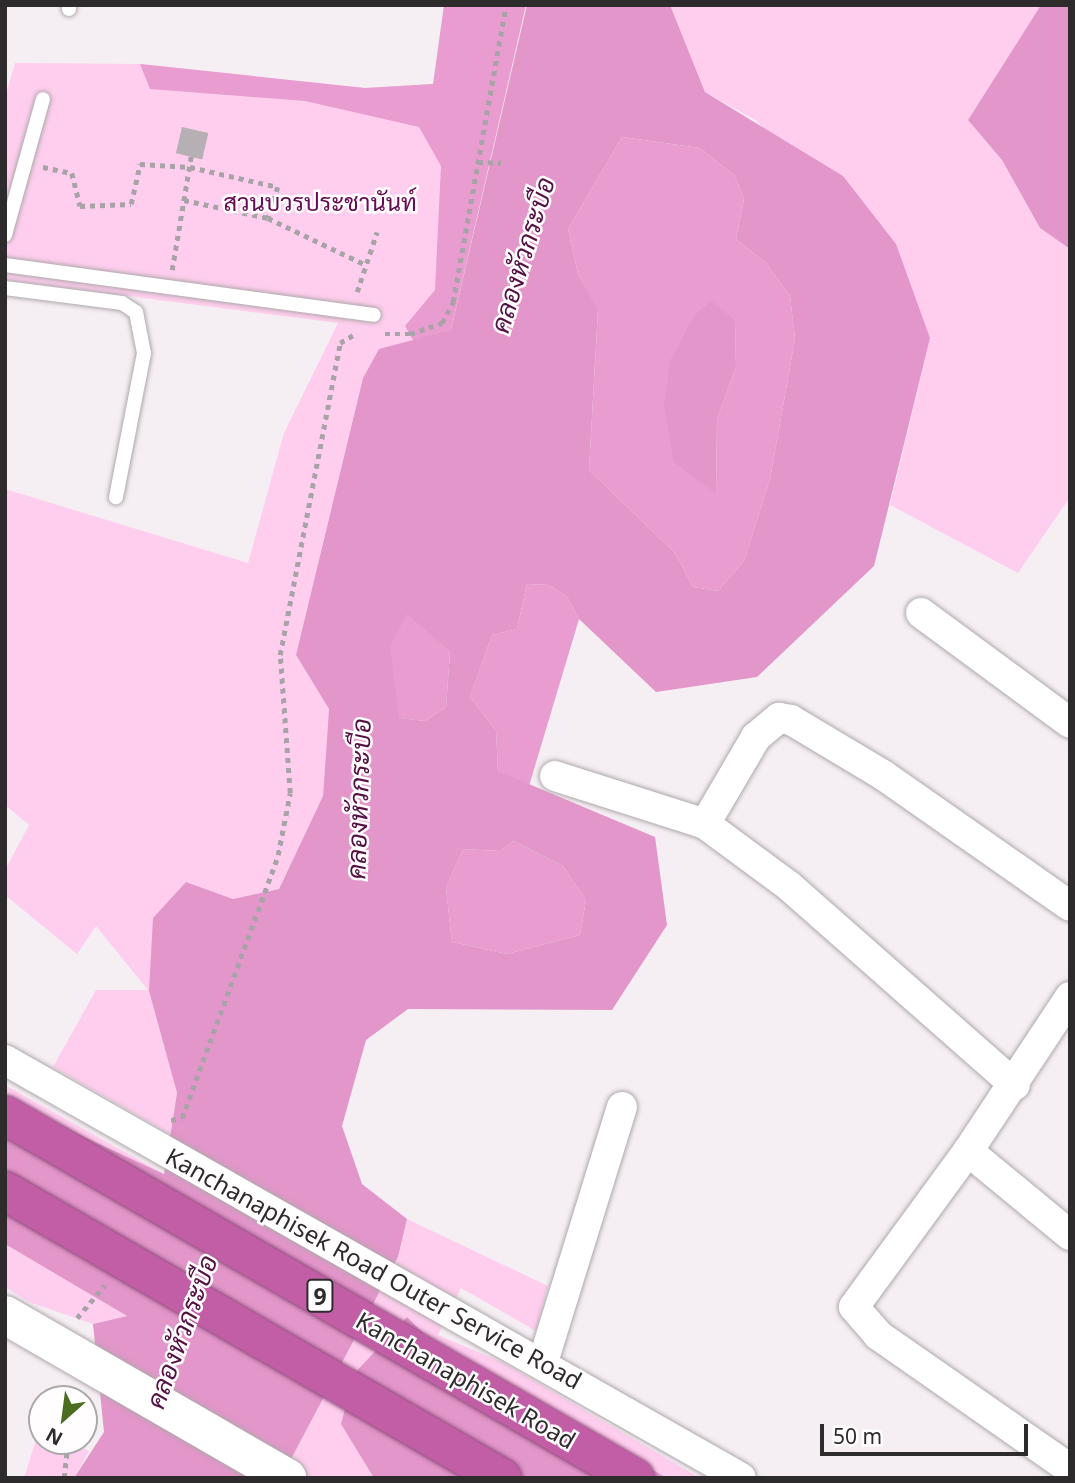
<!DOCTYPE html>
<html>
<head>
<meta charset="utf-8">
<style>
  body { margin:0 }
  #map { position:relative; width:1075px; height:1483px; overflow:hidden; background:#f5eef3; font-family:"Noto Sans",Sarabun,sans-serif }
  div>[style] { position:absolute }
  .green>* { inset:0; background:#ffceee }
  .forest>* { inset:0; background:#e89ccf }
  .water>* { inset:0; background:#e296c9 }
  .building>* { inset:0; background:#b6afb3; transform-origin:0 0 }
  .path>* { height:4.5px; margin-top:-2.25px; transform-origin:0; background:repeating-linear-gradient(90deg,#a8a3a6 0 5px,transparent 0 10px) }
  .roads { filter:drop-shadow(0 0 2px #afa8ac) drop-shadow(0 0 2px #afa8ac) }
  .lane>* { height:14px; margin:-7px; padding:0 7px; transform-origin:7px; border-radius:7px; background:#fff }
  .street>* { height:30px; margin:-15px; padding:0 15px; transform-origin:15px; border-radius:15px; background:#fff }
  .secondary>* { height:38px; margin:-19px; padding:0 19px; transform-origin:19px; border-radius:19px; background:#fff }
  .bridges { filter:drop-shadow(0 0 2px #8e4c7b) drop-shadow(0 0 2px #8e4c7b) }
  .highway-bridge>* { height:38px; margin:-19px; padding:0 19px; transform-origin:19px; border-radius:19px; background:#c25ea5 }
  span { translate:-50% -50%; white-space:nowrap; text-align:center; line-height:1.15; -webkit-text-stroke:5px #fffdfe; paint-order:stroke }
  .shield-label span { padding:2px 5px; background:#fffdfe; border:2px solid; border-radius:5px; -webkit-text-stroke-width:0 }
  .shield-label { font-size:23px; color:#2d2b2c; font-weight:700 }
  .park-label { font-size:24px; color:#660c52 }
  .street-label { font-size:24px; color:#2d2b2c }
  .water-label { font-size:26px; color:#531143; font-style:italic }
  .frame { position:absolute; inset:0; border:7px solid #2d2b2c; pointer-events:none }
  .north { position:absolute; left:28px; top:1385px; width:70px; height:70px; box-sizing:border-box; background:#fffdfe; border:2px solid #aba9aa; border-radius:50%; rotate:208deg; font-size:19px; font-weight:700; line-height:28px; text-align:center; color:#2d2b2c }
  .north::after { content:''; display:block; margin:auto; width:24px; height:32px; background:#4c6c22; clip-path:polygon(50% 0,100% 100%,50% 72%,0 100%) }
  .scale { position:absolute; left:820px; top:1424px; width:208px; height:32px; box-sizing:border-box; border:4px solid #2d2b2c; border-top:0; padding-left:9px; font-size:21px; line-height:24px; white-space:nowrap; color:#2d2b2c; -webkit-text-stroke:5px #fffdfe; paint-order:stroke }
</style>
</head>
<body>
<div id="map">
  <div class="green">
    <div style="clip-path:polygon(670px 5px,1041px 5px,968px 120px,1002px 160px,1040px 228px,1070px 249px,1070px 497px,1018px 573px,890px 505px,930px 338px,757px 121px,705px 92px)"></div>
    <div style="clip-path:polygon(15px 63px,140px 64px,365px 88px,434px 84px,467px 93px,439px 312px,405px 326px,414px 342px,379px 349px,363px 378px,296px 655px,329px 709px,323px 796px,279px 889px,233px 899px,186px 882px,149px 991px,177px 1093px,170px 1134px,53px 1067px,96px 990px,148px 990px,96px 926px,77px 954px,5px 895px,5px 870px,29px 825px,5px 805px,5px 489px,248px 563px,284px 433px,338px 323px,5px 280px,5px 98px)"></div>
    <div style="clip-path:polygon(5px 1085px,164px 1174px,5px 1100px)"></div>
    <div style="clip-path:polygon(407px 1219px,548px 1286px,536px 1331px,461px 1288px,438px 1335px,502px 1362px,700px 1478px,281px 1478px,398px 1258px)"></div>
    <div style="clip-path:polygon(5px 1244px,127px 1316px,93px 1324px,29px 1302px,5px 1287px)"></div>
    <div style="clip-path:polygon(41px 1424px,42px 1441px,71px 1441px,89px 1451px,74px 1478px,24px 1478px)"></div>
  </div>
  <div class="forest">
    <div style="clip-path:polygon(444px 5px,526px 5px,451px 330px,414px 342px,405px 326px,435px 290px,441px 166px,419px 127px,305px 101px,150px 89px,140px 64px,365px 88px,433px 84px)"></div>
    <div style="clip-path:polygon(evenodd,622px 137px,700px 148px,735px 176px,744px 199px,736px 239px,766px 263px,790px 296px,795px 339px,770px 479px,744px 561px,718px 591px,693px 587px,675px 553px,589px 470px,598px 310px,578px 274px,568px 229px,622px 137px,711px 302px,735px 321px,736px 367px,717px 419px,716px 493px,711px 302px)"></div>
    <div style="clip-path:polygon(527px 584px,549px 585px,567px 597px,579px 619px,529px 786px,498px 771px,496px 731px,470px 697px,492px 635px,517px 629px)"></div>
    <div style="clip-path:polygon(407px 613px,450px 652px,446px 707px,425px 721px,398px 718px,389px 646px)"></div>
    <div style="clip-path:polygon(514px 841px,563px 866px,586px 900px,580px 935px,507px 954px,452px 942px,446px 888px,463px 849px,500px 851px)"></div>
  </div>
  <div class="water">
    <div style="clip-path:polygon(evenodd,527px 5px,670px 5px,705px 92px,843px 176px,896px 244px,930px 338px,874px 566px,757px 677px,656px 692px,579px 619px,567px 597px,549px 585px,527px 584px,517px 629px,492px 635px,470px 697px,496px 731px,498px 771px,655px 837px,667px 925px,612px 1010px,408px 1009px,366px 1040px,342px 1126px,362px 1184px,407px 1219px,398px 1257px,281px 1478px,74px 1478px,104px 1432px,93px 1324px,127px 1316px,5px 1244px,5px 1100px,164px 1174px,177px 1093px,149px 991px,153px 918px,186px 882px,233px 899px,279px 889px,323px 796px,329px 709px,296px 655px,363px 378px,379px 349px,451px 330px,527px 5px,622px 137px,700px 148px,735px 176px,744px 199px,736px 239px,766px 263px,790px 296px,795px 339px,770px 479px,744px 561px,718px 591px,693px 587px,675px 553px,589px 470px,598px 309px,578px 274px,568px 229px,622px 137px,527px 5px,407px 614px,450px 652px,446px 707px,425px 721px,399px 718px,390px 646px,407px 614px,527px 5px,514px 841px,563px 866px,586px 900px,580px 935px,507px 954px,452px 942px,446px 888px,463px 849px,500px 851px,514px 841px)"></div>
    <div style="clip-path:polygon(1041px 5px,1070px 5px,1070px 249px,1040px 228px,1002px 160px,968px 120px)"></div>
    <div style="clip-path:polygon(711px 301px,735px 320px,736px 367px,717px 419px,716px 493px,674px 462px,664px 406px,670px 361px,694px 316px)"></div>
    <div style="clip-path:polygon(407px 1317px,442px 1352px,667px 1478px,374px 1478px,341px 1424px,354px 1374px)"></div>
  </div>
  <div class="building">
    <div style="left:182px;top:127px;width:27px;height:27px;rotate:13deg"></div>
  </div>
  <div class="path">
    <div style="left:478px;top:162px;width:23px;rotate:2deg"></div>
    <div style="left:43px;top:167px;width:30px;rotate:12deg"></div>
    <div style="left:72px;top:173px;width:34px;rotate:76deg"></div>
    <div style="left:80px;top:206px;width:51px;rotate:-2.2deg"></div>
    <div style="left:131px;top:204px;width:41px;rotate:-77.3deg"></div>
    <div style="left:140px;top:164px;width:50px;rotate:3.4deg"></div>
    <div style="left:190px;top:167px;width:90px;rotate:12.8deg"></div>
    <div style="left:278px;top:187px;width:33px;rotate:108deg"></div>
    <div style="left:184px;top:200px;width:86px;rotate:12.1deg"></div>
    <div style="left:268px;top:218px;width:109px;rotate:25.6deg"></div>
    <div style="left:172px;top:270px;width:116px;rotate:-80.5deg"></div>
    <div style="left:357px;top:292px;width:63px;rotate:-71.6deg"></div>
    <div style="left:385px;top:334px;width:25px"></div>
    <div style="left:410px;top:334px;width:34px;rotate:-19deg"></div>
    <div style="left:442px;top:323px;width:24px;rotate:-62deg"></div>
    <div style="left:453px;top:302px;width:302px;rotate:-79.9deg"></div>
    <div style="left:171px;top:1120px;width:11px;rotate:-10deg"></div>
    <div style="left:182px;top:1118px;width:280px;rotate:-69.9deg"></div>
    <div style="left:278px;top:855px;width:63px;rotate:-79deg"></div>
    <div style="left:290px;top:793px;width:138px;rotate:-94.1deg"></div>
    <div style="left:280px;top:655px;width:318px;rotate:-79.1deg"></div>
    <div style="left:340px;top:343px;width:17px;rotate:-31deg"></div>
    <div style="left:77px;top:1318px;width:43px;rotate:-49.7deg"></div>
    <div style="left:64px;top:1478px;width:37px;rotate:-84deg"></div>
  </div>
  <div class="roads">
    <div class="lane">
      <div style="left:69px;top:5px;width:4px;rotate:90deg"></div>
      <div style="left:5px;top:235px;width:141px;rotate:-74.4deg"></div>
      <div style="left:5px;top:265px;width:372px;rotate:7.7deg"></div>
      <div style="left:5px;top:288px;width:118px;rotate:7.3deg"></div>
      <div style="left:122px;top:303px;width:17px;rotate:33deg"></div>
      <div style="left:136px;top:312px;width:42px;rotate:79deg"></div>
      <div style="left:144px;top:353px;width:147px;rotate:101deg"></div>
    </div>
    <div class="street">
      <div style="left:921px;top:613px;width:185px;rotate:36.4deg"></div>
      <div style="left:555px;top:776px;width:157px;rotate:17.7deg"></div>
      <div style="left:705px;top:824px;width:104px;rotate:36.4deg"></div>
      <div style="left:789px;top:886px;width:301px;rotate:41.4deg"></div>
      <div style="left:705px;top:824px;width:101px;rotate:-59.6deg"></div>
      <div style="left:756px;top:737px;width:30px;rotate:-40deg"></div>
      <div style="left:779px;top:718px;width:12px;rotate:9deg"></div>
      <div style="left:791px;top:720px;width:107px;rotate:30.9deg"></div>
      <div style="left:883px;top:775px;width:228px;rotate:35deg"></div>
      <div style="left:1070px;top:997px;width:185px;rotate:123.5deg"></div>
      <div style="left:968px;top:1151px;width:132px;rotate:39.5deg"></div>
      <div style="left:5px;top:1060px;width:846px;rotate:29.59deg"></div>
      <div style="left:968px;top:1151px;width:193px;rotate:126.2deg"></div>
      <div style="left:854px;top:1307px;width:37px;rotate:49deg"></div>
      <div style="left:878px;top:1335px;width:234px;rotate:34.9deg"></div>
      <div style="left:543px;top:1362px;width:267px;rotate:-72.8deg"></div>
    </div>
    <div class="secondary">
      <div style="left:5px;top:1315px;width:326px;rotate:30deg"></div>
    </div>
  </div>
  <div class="bridges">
    <div class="highway-bridge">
      <div style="left:5px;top:1115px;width:727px;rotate:29.95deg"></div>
      <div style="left:5px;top:1191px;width:574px;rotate:30deg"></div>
    </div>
  </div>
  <div class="shield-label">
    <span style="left:320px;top:1296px">9</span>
  </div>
  <div class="park-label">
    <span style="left:320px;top:202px">สวนบวรประชานันท์</span>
  </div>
  <div class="street-label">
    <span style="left:374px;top:1268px;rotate:29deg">Kanchanaphisek Road Outer Service Road</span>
    <span style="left:466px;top:1380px;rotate:30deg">Kanchanaphisek Road</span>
  </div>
  <div class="water-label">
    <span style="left:523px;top:255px;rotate:-73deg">คลองหัวกระบือ</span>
    <span style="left:359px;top:799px;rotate:-88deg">คลองหัวกระบือ</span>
    <span style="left:182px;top:1332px;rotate:-70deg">คลองหัวกระบือ</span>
  </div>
  <div class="frame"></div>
  <div class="north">N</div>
  <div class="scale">50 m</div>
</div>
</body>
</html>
